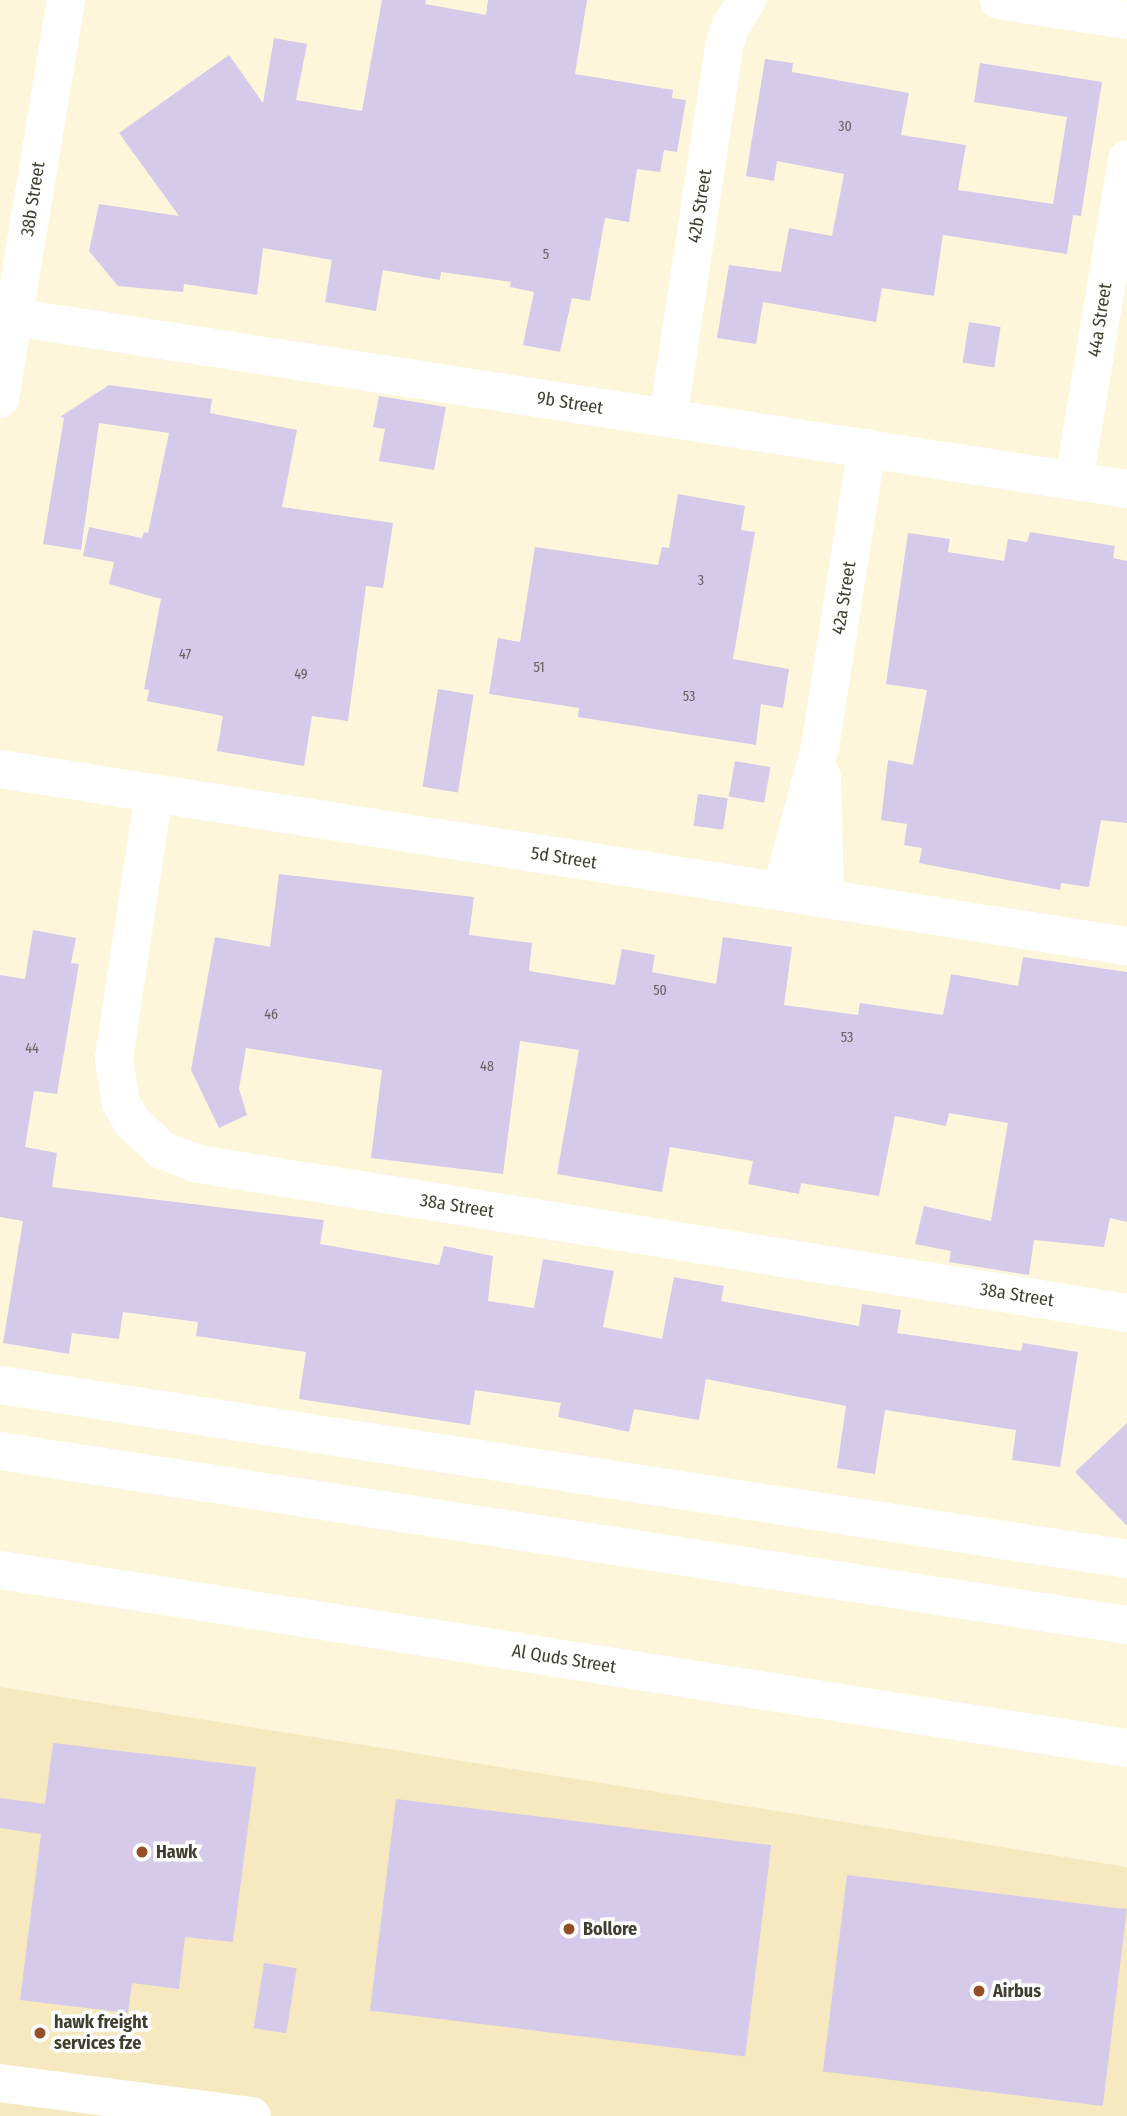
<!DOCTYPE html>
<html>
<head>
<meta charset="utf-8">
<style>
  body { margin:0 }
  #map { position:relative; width:1127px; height:2116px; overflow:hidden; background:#fef6db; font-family:"Fira Sans Condensed",sans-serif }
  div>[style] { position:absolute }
  .built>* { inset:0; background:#f6e9c0 }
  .building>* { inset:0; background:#d5caea; transform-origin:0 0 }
  .minor>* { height:38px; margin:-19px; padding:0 19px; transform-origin:19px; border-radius:19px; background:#fff }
  .major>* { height:38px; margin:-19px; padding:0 19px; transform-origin:19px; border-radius:19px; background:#fff }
  .dots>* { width:19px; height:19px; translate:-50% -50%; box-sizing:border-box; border:4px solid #fff; border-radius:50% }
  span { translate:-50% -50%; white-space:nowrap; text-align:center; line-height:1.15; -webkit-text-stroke:7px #fff; paint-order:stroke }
  .number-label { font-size:14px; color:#66605e }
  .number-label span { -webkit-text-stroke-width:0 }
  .street-label { font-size:18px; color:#413d2f }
  .poi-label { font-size:18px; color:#413d2f; font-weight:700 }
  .left { translate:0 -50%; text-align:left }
</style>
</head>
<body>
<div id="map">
  <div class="built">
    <div style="clip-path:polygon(0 1687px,1127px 1867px,1127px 2116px,0 2116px)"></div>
  </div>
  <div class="building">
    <div style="clip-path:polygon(382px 0,426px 0,425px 4px,486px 15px,488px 0,587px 0,575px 74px,673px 90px,672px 98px,686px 100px,677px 152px,664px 150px,660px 172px,637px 169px,629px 222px,605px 218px,590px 301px,572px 298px,560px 352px,523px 345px,534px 292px,510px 287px,511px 282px,441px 272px,440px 280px,383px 270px,376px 311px,325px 302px,332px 260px,263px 248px,257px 295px,184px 284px,183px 292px,118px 286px,89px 251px,99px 204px,179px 216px,119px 133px,229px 55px,263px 103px,274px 38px,307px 44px,296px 100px,362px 111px)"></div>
    <div style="clip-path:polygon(765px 59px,793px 63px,792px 72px,909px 93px,901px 135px,966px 145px,958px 190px,1053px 204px,1067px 117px,974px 102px,980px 63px,1102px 82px,1081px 216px,1073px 215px,1067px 254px,943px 235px,934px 296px,882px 288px,876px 322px,763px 302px,756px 344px,717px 338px,729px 265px,781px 272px,789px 228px,832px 236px,844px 174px,777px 161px,774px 181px,746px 176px)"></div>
    <div style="left:969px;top:322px;width:32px;height:41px;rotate:9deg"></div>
    <div style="clip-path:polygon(109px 385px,212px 399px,210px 413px,297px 430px,282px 507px,393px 523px,383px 588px,366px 586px,348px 721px,312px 716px,304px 766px,217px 751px,223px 716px,147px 701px,149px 690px,144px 689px,161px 599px,109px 584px,114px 562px,83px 556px,89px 527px,142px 538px,144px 532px,148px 533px,169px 433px,99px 423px,81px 550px,43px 544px,64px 418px,60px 417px)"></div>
    <div style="clip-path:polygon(379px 396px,446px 407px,434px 470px,379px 461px,385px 429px,373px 427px)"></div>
    <div style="clip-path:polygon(678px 494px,745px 506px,741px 530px,755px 532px,733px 659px,789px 669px,783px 708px,761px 704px,756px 745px,578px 717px,579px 708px,489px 694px,498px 638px,520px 642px,535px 547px,658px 565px,662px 547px,669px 548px)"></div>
    <div style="clip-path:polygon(1030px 532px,1115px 546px,1113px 558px,1127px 561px,1127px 823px,1101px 820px,1089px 887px,1061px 883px,1060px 890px,919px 863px,922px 848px,904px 845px,907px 824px,881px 820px,888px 760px,913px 765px,927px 690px,886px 684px,908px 533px,950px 539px,948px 552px,1004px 561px,1008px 539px,1027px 542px)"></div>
    <div style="left:438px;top:689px;width:36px;height:99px;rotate:9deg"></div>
    <div style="left:735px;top:761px;width:36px;height:36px;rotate:10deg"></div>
    <div style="left:698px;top:794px;width:30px;height:32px;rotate:8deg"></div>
    <div style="clip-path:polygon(279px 874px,474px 897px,469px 935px,532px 943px,529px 971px,615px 985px,622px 949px,655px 955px,652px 972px,716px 984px,723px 937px,792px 947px,784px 1005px,858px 1015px,860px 1003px,943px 1015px,951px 974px,1018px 986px,1023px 957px,1127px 972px,1127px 1222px,1110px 1218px,1104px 1247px,1034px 1240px,1029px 1275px,949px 1262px,951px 1251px,915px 1244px,924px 1206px,991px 1221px,1008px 1123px,949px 1113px,946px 1126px,895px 1116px,879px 1196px,801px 1183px,799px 1194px,748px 1184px,753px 1161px,670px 1147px,662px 1192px,557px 1174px,579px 1050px,520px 1041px,503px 1174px,371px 1158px,382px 1070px,246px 1048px,239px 1089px,247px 1115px,219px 1128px,191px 1070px,215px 937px,270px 947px)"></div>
    <div style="clip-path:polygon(33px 930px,76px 938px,71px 963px,79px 964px,57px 1094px,34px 1091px,25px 1147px,57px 1153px,52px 1187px,324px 1220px,320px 1244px,439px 1265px,444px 1246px,493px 1256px,488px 1301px,534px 1308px,543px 1259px,614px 1271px,603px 1327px,662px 1339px,674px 1277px,724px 1286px,721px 1301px,859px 1326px,862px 1304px,901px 1310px,897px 1333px,1021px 1351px,1023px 1343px,1078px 1352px,1060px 1467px,1012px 1460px,1016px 1430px,885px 1410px,875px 1474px,837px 1468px,846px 1406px,706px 1379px,699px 1420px,634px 1409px,629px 1432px,558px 1417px,561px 1403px,475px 1390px,470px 1425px,299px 1399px,306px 1352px,196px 1336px,198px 1322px,123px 1312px,119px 1339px,72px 1333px,69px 1354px,3px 1343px,23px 1221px,0 1217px,0 975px,25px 979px)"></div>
    <div style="clip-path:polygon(1127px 1423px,1127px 1526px,1075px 1472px)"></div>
    <div style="clip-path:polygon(53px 1743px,256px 1767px,233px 1942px,185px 1937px,179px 1989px,132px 1983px,128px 2013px,20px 2000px,41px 1834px,0 1828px,0 1798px,45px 1804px)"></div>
    <div style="left:396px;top:1799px;width:378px;height:213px;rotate:7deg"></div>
    <div style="left:847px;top:1875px;width:282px;height:198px;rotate:7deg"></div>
    <div style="left:264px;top:1963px;width:33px;height:66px;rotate:9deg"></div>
  </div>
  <div class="minor">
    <div style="left:999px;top:0;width:130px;rotate:8.9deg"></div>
    <div style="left:13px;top:317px;width:1127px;rotate:8.78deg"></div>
    <div style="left:0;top:399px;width:404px;rotate:-80.6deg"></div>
    <div style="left:668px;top:418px;width:376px;rotate:-81.4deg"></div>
    <div style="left:724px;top:46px;width:22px;rotate:-72deg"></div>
    <div style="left:731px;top:25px;width:30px;rotate:-57deg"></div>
    <div style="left:1074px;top:480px;width:325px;rotate:-80.6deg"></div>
    <div style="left:0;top:769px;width:1141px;rotate:8.93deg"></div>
    <div style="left:822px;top:777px;width:122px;rotate:88.6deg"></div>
    <div style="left:154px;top:793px;width:269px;rotate:98.6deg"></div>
    <div style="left:114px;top:1059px;width:45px;rotate:81deg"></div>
    <div style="left:121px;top:1103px;width:22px;rotate:60deg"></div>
    <div style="left:132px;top:1122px;width:41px;rotate:43deg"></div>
    <div style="left:162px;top:1150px;width:39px;rotate:21deg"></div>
    <div style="left:198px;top:1164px;width:941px;rotate:9.11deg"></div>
    <div style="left:781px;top:892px;width:150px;rotate:-74.9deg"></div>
    <div style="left:820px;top:747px;width:303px;rotate:-81.1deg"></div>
    <div style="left:0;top:1385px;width:1140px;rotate:8.78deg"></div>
    <div style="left:0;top:2083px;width:254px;rotate:7.5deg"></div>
  </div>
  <div class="major">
    <div style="left:0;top:1451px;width:1140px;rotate:8.78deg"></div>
    <div style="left:0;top:1570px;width:1141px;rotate:8.98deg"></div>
  </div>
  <div class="dots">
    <div style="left:142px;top:1852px;background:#954f26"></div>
    <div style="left:569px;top:1929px;background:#954f26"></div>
    <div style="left:979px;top:1991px;background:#954f26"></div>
    <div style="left:40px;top:2033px;background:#954f26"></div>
  </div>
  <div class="number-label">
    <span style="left:845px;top:127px">30</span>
    <span style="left:546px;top:255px">5</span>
    <span style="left:701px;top:581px">3</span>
    <span style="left:185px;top:655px">47</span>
    <span style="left:539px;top:668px">51</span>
    <span style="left:301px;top:675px">49</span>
    <span style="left:689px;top:697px">53</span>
    <span style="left:660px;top:991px">50</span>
    <span style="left:271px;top:1015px">46</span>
    <span style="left:847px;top:1038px">53</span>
    <span style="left:32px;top:1049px">44</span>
    <span style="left:487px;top:1067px">48</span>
  </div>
  <div class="street-label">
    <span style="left:33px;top:199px;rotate:-81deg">38b Street</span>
    <span style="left:700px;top:206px;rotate:-81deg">42b Street</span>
    <span style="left:1100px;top:320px;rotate:-81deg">44a Street</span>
    <span style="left:570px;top:403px;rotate:9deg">9b Street</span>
    <span style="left:844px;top:598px;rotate:-81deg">42a Street</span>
    <span style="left:564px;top:858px;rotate:9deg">5d Street</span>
    <span style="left:457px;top:1206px;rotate:9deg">38a Street</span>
    <span style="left:1017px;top:1295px;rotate:9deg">38a Street</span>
    <span style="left:564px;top:1659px;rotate:9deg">Al Quds Street</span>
  </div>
  <div class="poi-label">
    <span class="left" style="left:156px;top:1852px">Hawk</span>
    <span class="left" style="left:583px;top:1929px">Bollore</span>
    <span class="left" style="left:993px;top:1991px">Airbus</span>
    <span class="left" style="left:54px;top:2033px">hawk freight<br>services fze</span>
  </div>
</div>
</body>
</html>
